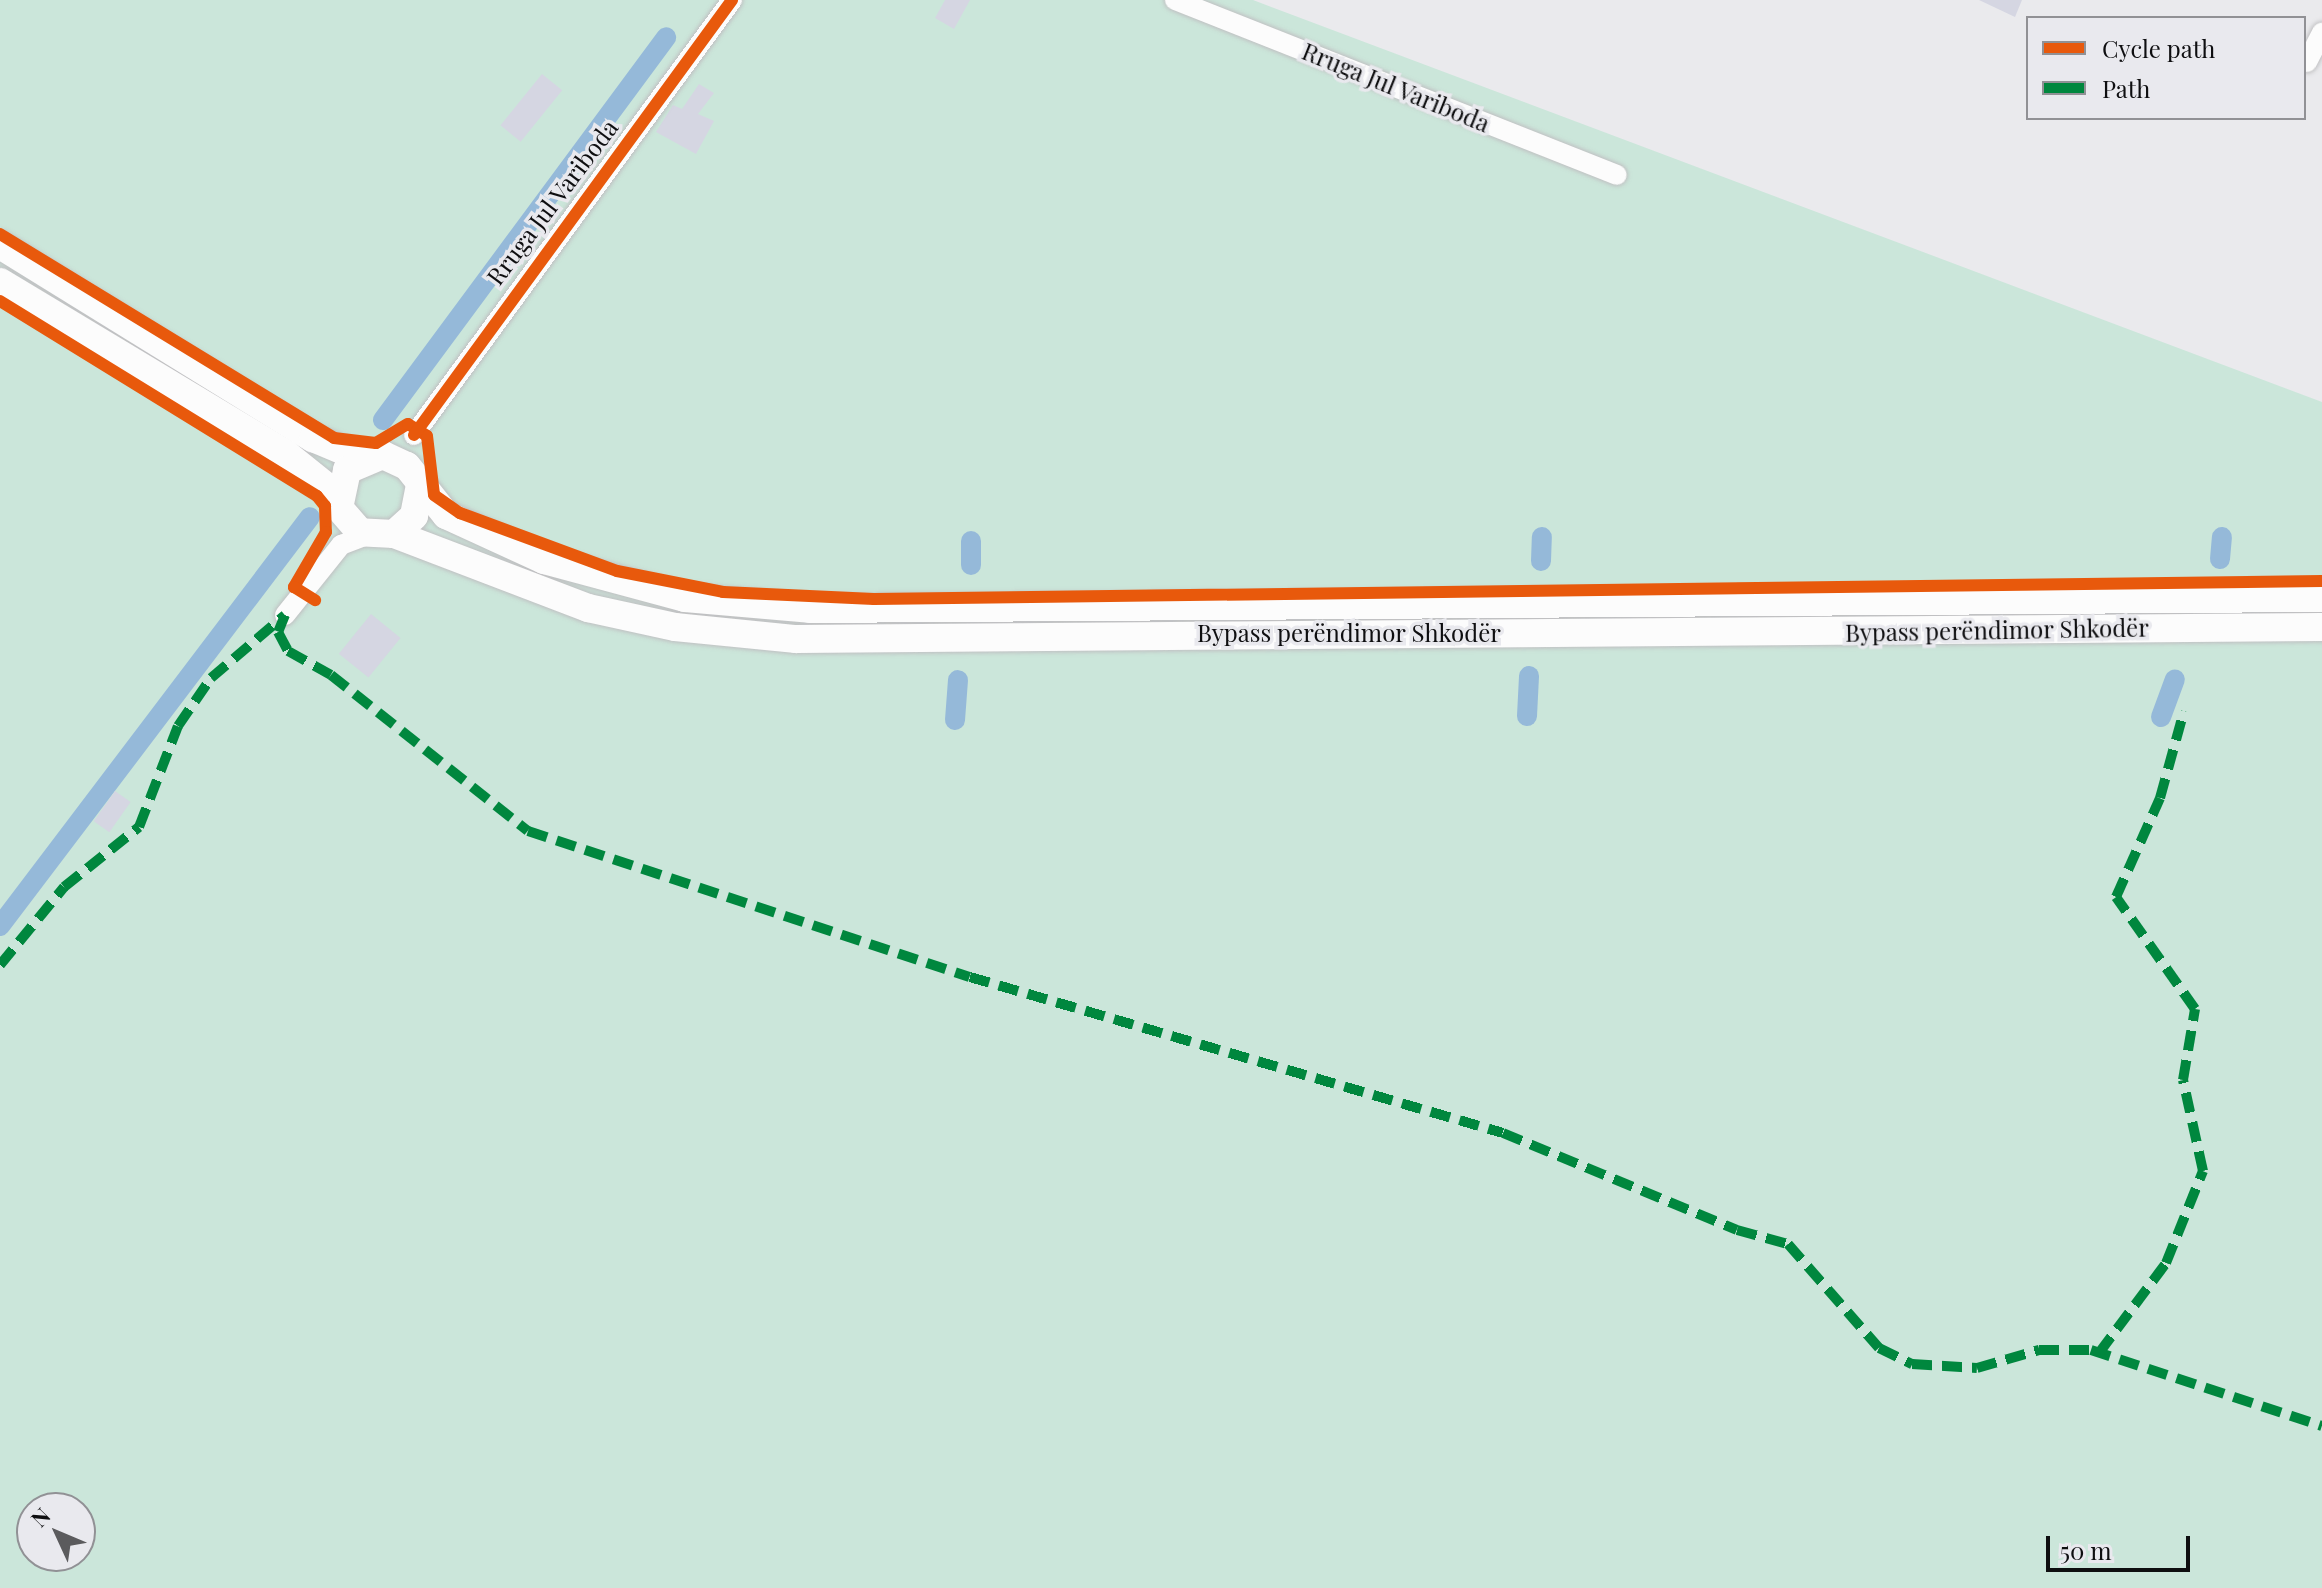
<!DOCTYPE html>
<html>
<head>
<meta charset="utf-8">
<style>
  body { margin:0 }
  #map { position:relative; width:2322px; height:1588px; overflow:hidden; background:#eaeaed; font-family:"Playfair Display",serif }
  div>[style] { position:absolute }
  .green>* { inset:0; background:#cbe6da }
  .canal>* { height:20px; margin:-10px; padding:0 10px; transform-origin:10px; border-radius:10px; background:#95b9d9 }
  .building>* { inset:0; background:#d5d6e2; transform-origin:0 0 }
  .roads { filter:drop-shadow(0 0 2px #c0c0c2) drop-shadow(0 0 2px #c0c0c2) }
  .minor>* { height:20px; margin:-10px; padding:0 10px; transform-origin:10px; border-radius:10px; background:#fcfcfc }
  .highway>* { height:28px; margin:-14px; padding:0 14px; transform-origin:14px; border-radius:14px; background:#fcfcfc }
  .quiet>* { height:10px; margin-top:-5px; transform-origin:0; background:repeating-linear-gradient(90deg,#00873e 0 20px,transparent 0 30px) }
  .cycleway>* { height:12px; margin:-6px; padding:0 6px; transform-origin:6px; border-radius:6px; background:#e8590c }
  span { translate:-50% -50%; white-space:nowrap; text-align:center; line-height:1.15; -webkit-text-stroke:7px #e9e9ee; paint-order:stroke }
  .street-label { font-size:24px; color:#0e0e10 }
  .legend { position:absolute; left:2026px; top:16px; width:280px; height:104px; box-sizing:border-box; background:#e9e9ee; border:2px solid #919195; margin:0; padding:10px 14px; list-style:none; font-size:24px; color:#0e0e10 }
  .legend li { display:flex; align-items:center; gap:16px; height:40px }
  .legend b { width:40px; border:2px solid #919195 }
  .north { position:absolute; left:16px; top:1492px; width:80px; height:80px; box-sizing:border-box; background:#e9e9ee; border:2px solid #919195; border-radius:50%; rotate:314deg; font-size:22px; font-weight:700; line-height:32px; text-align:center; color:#0e0e10 }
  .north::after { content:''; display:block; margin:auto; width:28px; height:36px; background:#5b5b5d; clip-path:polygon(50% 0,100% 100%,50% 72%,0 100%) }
  .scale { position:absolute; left:2046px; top:1536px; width:144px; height:36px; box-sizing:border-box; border:4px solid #0e0e10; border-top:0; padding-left:10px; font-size:24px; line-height:28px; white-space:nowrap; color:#0e0e10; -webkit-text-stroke:6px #e9e9ee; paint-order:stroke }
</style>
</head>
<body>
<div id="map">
  <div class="green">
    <div style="clip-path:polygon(evenodd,0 0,1253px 0,2322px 402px,2322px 1588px,0 1588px,0 0,32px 1508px,80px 1508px,80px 1556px,32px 1556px,32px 1508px)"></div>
  </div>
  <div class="canal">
    <div style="left:383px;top:420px;width:476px;rotate:-53.5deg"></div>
    <div style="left:2220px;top:559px;width:22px;rotate:-85deg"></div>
    <div style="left:1541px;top:561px;width:24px;rotate:-88deg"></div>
    <div style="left:971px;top:565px;width:24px;rotate:-90deg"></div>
    <div style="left:1527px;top:716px;width:40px;rotate:-87.1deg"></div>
    <div style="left:2161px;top:717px;width:40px;rotate:-69.8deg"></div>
    <div style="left:955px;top:720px;width:40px;rotate:-85.7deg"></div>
    <div style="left:0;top:926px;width:513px;rotate:-52.84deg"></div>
  </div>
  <div class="building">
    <div style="clip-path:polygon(945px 0,970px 0,954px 29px,935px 18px)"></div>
    <div style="clip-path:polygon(1979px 0,2022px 0,2015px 17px)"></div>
    <div style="left:542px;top:74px;width:26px;height:66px;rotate:39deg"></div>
    <div style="clip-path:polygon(699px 84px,714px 93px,698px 114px,714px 121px,696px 154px,656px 132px,673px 105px,682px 109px)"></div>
    <div style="left:371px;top:614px;width:38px;height:51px;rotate:39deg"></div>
    <div style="left:115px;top:791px;width:19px;height:37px;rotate:35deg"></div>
  </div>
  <div class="roads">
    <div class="minor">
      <div style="left:1175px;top:0;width:475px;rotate:21.6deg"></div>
      <div style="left:2307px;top:62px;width:33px;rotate:-63deg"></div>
      <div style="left:414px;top:435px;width:539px;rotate:-53.83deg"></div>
      <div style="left:285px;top:615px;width:90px;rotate:-51.3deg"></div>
      <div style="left:341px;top:545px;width:28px;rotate:-21deg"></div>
    </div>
    <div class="highway">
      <div style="left:0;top:245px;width:368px;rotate:31.7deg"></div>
      <div style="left:313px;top:438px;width:54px;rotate:22.8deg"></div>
      <div style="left:0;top:282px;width:334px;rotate:31deg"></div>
      <div style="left:286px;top:454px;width:65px;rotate:38.8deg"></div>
      <div style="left:419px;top:490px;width:26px;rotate:101deg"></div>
      <div style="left:414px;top:516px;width:27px;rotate:138deg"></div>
      <div style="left:394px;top:534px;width:34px;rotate:-177deg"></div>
      <div style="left:360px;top:532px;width:32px;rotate:-131deg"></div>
      <div style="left:339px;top:508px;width:39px;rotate:-78deg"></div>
      <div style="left:347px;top:470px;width:39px;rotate:-23deg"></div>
      <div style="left:383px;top:455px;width:26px;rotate:25deg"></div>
      <div style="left:407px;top:466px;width:63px;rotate:51.5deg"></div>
      <div style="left:446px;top:515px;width:108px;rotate:24.7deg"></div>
      <div style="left:544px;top:560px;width:146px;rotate:15.1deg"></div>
      <div style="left:685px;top:598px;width:125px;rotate:5deg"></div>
      <div style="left:810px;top:609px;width:1512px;rotate:-0.42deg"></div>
      <div style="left:394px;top:534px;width:208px;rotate:20.9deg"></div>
      <div style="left:588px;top:608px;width:89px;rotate:12.3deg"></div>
      <div style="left:675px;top:627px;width:122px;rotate:5.7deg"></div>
      <div style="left:796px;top:639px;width:1526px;rotate:-0.45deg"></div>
    </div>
  </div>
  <div class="quiet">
    <div style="left:285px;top:615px;width:18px;rotate:112deg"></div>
    <div style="left:278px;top:632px;width:21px;rotate:62deg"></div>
    <div style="left:288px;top:651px;width:49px;rotate:29.2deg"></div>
    <div style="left:331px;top:675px;width:251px;rotate:38.4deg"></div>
    <div style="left:528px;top:831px;width:465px;rotate:18.3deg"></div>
    <div style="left:970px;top:977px;width:555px;rotate:16.31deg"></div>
    <div style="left:1503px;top:1133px;width:253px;rotate:22.5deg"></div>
    <div style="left:1737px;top:1230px;width:53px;rotate:15.4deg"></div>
    <div style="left:1788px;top:1244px;width:138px;rotate:48.8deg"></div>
    <div style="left:1879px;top:1348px;width:37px;rotate:26deg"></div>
    <div style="left:1912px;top:1364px;width:65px;rotate:3.5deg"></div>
    <div style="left:1977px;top:1368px;width:65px;rotate:-16.2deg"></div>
    <div style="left:2039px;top:1350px;width:52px"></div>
    <div style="left:2091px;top:1350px;width:243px;rotate:18.2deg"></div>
    <div style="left:0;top:965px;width:101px;rotate:-50.6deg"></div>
    <div style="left:64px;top:887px;width:96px;rotate:-38.7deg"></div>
    <div style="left:139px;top:827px;width:108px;rotate:-68.9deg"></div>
    <div style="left:178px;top:726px;width:58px;rotate:-55.5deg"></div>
    <div style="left:211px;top:678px;width:97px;rotate:-40.4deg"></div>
    <div style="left:2099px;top:1353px;width:112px;rotate:-53.3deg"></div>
    <div style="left:2166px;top:1263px;width:99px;rotate:-68.1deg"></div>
    <div style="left:2203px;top:1171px;width:93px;rotate:-102.4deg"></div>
    <div style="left:2183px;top:1080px;width:72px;rotate:-80.4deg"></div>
    <div style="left:2195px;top:1009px;width:137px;rotate:-125.2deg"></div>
    <div style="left:2116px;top:897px;width:108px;rotate:-66deg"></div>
    <div style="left:2160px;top:798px;width:90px;rotate:-74.6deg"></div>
  </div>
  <div class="cycleway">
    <div style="left:0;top:234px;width:391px;rotate:31.4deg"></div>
    <div style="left:334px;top:438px;width:42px;rotate:6.8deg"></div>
    <div style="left:376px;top:443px;width:37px;rotate:-31deg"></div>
    <div style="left:408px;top:424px;width:22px;rotate:32deg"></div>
    <div style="left:427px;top:436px;width:59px;rotate:83.2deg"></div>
    <div style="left:434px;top:495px;width:32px;rotate:35deg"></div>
    <div style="left:460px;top:513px;width:167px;rotate:20.3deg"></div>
    <div style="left:617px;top:571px;width:108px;rotate:11.2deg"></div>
    <div style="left:723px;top:592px;width:151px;rotate:2.7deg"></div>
    <div style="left:874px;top:599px;width:1448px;rotate:-0.71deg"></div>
    <div style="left:0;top:301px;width:372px;rotate:31.6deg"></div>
    <div style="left:317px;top:496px;width:13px;rotate:51deg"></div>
    <div style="left:325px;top:506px;width:26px;rotate:88deg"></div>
    <div style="left:326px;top:532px;width:64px;rotate:120.2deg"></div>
    <div style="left:294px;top:587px;width:25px;rotate:32deg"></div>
    <div style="left:414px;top:435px;width:539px;rotate:-53.83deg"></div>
  </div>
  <div class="street-label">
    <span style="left:1396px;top:87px;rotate:22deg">Rruga Jul Variboda</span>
    <span style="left:552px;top:202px;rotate:-53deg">Rruga Jul Variboda</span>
    <span style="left:1997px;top:630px;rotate:-1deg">Bypass perëndimor Shkodër</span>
    <span style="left:1349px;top:633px">Bypass perëndimor Shkodër</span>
  </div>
  <ul class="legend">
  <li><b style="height:10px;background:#e8590c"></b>Cycle path</li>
  <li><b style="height:10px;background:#00873e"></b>Path</li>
  </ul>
  <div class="north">N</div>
  <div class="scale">50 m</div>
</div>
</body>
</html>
